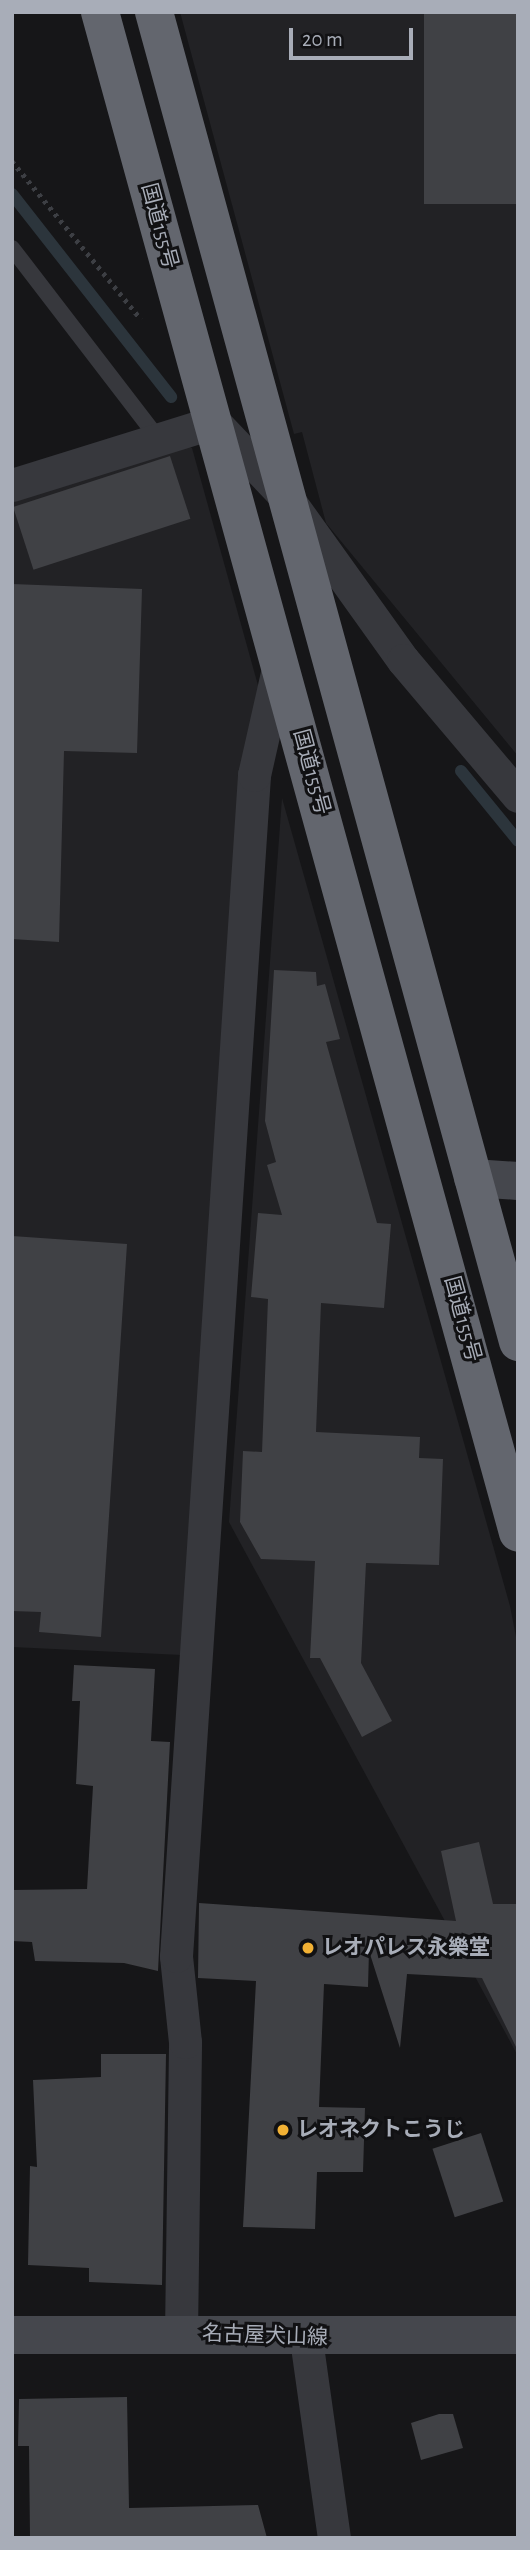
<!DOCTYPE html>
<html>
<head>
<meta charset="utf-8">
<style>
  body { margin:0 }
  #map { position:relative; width:530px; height:2550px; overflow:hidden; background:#161618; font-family:"Alegreya Sans","Noto Sans JP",sans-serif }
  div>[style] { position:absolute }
  .built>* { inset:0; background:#222225 }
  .stream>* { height:12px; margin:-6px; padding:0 6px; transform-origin:6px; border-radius:6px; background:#2c353c }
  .building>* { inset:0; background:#404145; transform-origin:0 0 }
  .path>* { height:4.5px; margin-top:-2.25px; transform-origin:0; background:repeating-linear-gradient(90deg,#3d3f44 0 3.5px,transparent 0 8.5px) }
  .lane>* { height:16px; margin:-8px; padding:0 8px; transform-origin:8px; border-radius:8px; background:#37383d }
  .street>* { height:33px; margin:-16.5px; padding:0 16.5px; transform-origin:16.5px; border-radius:16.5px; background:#37383d }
  .secondary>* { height:38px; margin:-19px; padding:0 19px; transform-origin:19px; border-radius:19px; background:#45474d }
  .highway>* { height:38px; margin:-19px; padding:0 19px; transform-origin:19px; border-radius:19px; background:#63666e }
  .dots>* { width:19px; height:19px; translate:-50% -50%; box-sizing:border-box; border:4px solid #111113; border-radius:50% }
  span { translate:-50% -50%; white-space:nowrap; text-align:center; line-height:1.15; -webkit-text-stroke:6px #111113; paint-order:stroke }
  .street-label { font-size:21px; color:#a8adb8 }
  .poi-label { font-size:21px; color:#a8adb8; font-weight:700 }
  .left { translate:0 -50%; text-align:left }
  .frame { position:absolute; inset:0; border:14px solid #a8adb8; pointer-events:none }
  .scale { position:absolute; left:289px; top:28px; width:124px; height:32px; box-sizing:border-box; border:4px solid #a8adb8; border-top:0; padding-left:9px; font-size:21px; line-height:24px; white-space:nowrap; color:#a8adb8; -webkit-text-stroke:5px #111113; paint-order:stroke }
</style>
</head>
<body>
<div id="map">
  <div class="built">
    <div style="clip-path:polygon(180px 12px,518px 12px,518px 756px,326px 523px,302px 432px,294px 434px)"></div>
    <div style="clip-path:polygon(173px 440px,192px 448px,259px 689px,182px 1655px,12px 1647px,12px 499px)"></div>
    <div style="clip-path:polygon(282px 798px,510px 1606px,518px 1647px,518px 2056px,229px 1522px)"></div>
  </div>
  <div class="stream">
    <div style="left:12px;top:194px;width:258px;rotate:51.9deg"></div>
    <div style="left:461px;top:771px;width:90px;rotate:50.8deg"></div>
  </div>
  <div class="building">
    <div style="left:424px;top:12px;width:94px;height:192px"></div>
    <div style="left:170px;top:456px;width:66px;height:165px;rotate:72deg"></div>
    <div style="clip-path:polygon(12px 584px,142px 589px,137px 753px,64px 751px,59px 942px,12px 939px)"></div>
    <div style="clip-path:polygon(274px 970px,316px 972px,317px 986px,325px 984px,340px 1039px,326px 1042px,377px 1223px,391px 1224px,384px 1308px,321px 1303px,316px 1432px,420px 1437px,419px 1458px,443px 1459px,439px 1565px,366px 1563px,361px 1663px,392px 1721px,362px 1737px,320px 1658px,310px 1658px,315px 1561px,261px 1559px,240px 1522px,243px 1451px,262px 1452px,268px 1299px,251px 1297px,258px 1213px,282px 1215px,267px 1165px,276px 1162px,265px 1121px)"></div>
    <div style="clip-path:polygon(12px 1236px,127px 1244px,101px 1637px,39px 1632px,41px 1612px,12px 1611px)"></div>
    <div style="clip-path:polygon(74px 1665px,155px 1669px,151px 1741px,170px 1742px,158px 1971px,124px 1963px,35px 1961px,32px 1942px,12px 1941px,12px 1890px,87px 1889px,93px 1786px,76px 1784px,80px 1701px,72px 1701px)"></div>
    <div style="clip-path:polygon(479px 1842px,493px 1904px,518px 1904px,518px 2051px,482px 1978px,407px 1974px,400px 2048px,369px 1951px,368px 1987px,324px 1984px,319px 2107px,365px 2108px,363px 2172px,317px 2172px,315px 2229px,243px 2227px,256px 1981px,198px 1978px,199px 1903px,456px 1921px,441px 1851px)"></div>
    <div style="clip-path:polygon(101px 2054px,166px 2054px,162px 2285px,89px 2282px,89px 2268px,28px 2265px,30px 2166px,37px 2167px,33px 2080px,101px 2077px)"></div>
    <div style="left:481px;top:2133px;width:72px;height:51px;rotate:72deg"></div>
    <div style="clip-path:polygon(127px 2397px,129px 2508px,258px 2505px,267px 2538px,30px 2538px,29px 2446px,18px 2446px,19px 2399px)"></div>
    <div style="clip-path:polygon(439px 2414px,453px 2414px,463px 2448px,421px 2460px,411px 2423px)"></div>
  </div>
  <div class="path">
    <div style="left:12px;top:161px;width:204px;rotate:50.8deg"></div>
  </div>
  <div class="lane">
    <div style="left:12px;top:248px;width:240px;rotate:52.5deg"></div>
  </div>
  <div class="street">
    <div style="left:12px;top:485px;width:212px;rotate:-17.3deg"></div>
    <div style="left:214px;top:422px;width:105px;rotate:46.2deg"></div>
    <div style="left:287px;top:498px;width:199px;rotate:54.4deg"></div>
    <div style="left:403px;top:660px;width:178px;rotate:49.8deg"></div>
    <div style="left:181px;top:2333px;width:291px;rotate:-89.2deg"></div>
    <div style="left:185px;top:2042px;width:86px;rotate:-96deg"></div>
    <div style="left:176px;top:1956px;width:1184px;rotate:-86.22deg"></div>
    <div style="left:254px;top:775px;width:118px;rotate:-77.3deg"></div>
    <div style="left:306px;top:2339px;width:201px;rotate:82deg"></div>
  </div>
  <div class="secondary">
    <div style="left:473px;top:1178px;width:45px;rotate:3.8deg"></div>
    <div style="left:12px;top:2335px;width:506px"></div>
  </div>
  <div class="highway">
    <div style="left:100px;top:12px;width:1577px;rotate:74.63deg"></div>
    <div style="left:154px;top:12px;width:1379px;rotate:74.69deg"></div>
  </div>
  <div class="dots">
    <div style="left:308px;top:1948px;background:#f2b134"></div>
    <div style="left:283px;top:2130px;background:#f2b134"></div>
  </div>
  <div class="street-label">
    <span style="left:159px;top:226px;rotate:75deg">国道155号</span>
    <span style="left:311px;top:772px;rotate:75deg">国道155号</span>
    <span style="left:462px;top:1319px;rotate:75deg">国道155号</span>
    <span style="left:265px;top:2336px;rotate:2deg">名古屋犬山線</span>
  </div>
  <div class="poi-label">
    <span class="left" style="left:322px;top:1948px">レオパレス永樂堂</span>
    <span class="left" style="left:297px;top:2130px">レオネクトこうじ</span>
  </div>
  <div class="frame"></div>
  <div class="scale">20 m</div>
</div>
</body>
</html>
